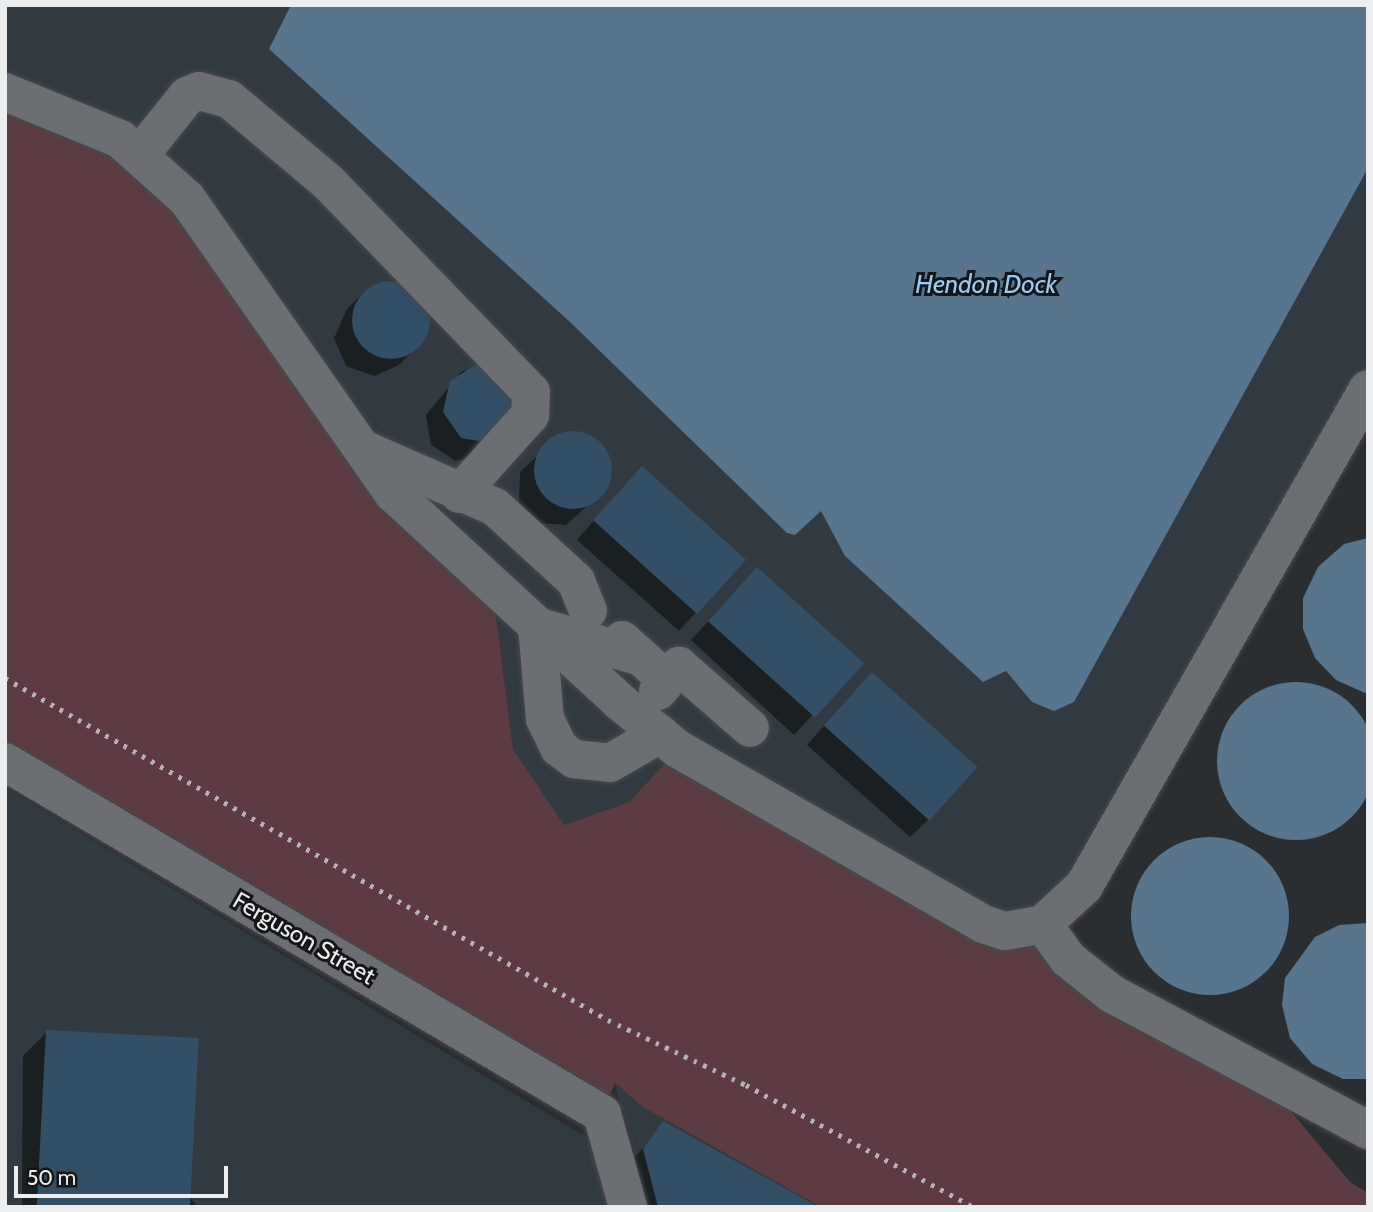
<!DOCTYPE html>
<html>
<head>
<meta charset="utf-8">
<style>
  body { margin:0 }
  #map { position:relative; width:1373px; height:1212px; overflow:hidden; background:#2b2e31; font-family:Cabin,sans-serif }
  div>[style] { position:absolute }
  .built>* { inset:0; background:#323a41 }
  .green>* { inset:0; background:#5c3c42 }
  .water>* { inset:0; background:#57758d }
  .round { border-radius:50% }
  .shadow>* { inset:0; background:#0007 }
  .building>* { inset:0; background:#324f65; transform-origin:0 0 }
  .roads { filter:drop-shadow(0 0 2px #474a4c) drop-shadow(0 0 2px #474a4c) }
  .minor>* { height:38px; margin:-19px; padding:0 19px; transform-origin:19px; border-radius:19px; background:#6b6e72 }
  .rail>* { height:5px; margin-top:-2.5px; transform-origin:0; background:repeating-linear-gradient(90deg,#b2b4b7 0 3.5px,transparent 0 10.5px) }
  span { translate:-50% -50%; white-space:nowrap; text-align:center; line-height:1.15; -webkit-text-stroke:6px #151617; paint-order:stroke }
  .street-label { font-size:24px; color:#ebedef }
  .water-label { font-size:26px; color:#97ccf6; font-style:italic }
  .frame { position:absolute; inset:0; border:7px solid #ebedef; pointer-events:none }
  .scale { position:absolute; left:14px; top:1166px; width:214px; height:32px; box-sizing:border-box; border:4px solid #ebedef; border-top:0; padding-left:9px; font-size:21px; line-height:24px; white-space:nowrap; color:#ebedef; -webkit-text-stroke:5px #151617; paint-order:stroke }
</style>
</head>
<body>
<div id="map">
  <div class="built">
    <div style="clip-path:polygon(5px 5px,1368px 5px,1368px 389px,1084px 886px,1022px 929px,678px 749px,629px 802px,564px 825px,513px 749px,492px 586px,5px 92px)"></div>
    <div style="clip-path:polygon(5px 788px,641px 1170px,614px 1082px,643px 1107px,824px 1207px,5px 1207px)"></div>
  </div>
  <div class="green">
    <div style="clip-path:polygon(5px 92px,120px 139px,492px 586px,513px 749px,564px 825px,629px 802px,678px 749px,1022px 929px,1258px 1072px,1350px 1182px,1368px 1193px,1368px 1207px,821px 1207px,643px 1107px,615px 1083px,602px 1114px,5px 762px)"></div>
  </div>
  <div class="water">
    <div style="clip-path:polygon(291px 5px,1368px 5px,1368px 168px,1074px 702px,1054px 711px,1032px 702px,1006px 671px,983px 682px,845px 556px,821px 511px,795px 535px,787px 533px,569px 321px,269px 49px)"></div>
    <div style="clip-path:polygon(1368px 538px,1368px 693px,1365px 693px,1336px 680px,1315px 658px,1303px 629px,1303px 598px,1318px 567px,1344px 544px)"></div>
    <div class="round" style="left:1217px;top:682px;width:158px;height:158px"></div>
    <div class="round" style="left:1131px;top:837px;width:158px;height:158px"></div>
    <div style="clip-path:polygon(1368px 923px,1368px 1079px,1343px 1079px,1312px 1064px,1290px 1038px,1282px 1005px,1285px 978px,1315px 937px,1339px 925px)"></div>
  </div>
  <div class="shadow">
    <div style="clip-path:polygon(395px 281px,422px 296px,430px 322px,418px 346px,399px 365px,374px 376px,346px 366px,334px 338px,347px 309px,365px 291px)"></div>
    <div style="clip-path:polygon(493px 367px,485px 455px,456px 461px,431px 445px,426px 415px,462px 371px)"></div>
    <div style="clip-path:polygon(562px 433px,593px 437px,610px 460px,607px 488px,566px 525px,538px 523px,519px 503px,520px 472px)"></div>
    <div style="clip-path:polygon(624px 486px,744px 559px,679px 631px,577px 540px)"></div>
    <div style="clip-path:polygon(739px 588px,860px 664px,794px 735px,691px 640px)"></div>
    <div style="clip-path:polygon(853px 693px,929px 819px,910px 837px,807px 745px)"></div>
    <div style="clip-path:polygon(47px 1032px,198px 1207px,22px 1207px,23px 1056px)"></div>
    <div style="clip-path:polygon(664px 1124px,816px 1207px,628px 1207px,620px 1174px)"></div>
  </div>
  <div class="building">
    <div class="round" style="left:352px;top:281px;width:78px;height:78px"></div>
    <div style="clip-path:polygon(477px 364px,493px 365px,522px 398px,491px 443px,461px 438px,443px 412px,450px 381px)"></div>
    <div class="round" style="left:534px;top:431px;width:78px;height:78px"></div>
    <div style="left:642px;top:466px;width:140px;height:73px;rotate:42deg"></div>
    <div style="left:757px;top:567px;width:144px;height:73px;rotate:42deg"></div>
    <div style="left:872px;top:672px;width:142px;height:72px;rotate:42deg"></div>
    <div style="left:46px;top:1030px;width:153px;height:177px;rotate:3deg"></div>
    <div style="clip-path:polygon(663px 1121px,819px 1207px,658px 1207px,643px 1149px)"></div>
  </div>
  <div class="roads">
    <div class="minor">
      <div style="left:5px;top:92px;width:124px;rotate:22.2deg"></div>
      <div style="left:120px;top:139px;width:90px;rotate:41.8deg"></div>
      <div style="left:187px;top:199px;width:359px;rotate:55deg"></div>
      <div style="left:393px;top:493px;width:309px;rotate:42.6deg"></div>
      <div style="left:620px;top:702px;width:75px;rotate:39deg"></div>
      <div style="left:678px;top:749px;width:352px;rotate:29.8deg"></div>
      <div style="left:983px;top:924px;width:23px;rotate:18deg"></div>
      <div style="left:1005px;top:931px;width:39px;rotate:-10deg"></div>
      <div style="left:1043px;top:924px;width:56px;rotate:-42.8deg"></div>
      <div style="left:1084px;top:886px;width:572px;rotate:-60.26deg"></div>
      <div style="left:139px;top:156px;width:77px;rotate:-51.3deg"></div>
      <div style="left:187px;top:96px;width:13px;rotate:-23deg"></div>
      <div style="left:199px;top:91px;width:31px;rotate:15deg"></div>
      <div style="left:229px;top:99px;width:129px;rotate:40deg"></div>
      <div style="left:328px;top:182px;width:292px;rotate:46deg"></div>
      <div style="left:531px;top:392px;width:23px;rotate:92deg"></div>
      <div style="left:530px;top:415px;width:106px;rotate:131.9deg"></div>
      <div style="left:363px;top:449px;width:144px;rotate:23.7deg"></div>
      <div style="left:495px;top:507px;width:110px;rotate:42.4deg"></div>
      <div style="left:576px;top:581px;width:32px;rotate:68deg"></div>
      <div style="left:622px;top:640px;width:60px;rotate:41.6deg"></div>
      <div style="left:641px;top:657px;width:109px;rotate:-163.4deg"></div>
      <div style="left:537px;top:626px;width:93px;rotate:85.1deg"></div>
      <div style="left:545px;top:719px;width:32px;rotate:64deg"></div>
      <div style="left:559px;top:748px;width:19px;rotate:36deg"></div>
      <div style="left:574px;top:759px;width:36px;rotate:6deg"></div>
      <div style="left:610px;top:763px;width:58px;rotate:-30.1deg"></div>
      <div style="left:658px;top:691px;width:33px;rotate:-50deg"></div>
      <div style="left:679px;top:666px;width:94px;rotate:41.1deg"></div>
      <div style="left:5px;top:762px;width:693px;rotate:30.52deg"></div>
      <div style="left:602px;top:1114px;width:97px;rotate:74.4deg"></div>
      <div style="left:1043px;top:924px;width:43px;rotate:54.5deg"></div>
      <div style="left:1068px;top:959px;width:56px;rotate:38.5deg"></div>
      <div style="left:1112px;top:994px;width:290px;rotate:28deg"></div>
    </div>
  </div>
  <div class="rail">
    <div style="left:5px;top:678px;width:693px;rotate:29.56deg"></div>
    <div style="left:608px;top:1020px;width:153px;rotate:25.2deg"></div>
    <div style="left:746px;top:1085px;width:259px;rotate:28.2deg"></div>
  </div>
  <div class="street-label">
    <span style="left:304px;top:938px;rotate:30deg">Ferguson Street</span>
  </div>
  <div class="water-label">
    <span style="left:986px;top:285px">Hendon Dock</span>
  </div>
  <div class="frame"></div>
  <div class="scale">50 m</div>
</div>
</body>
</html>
